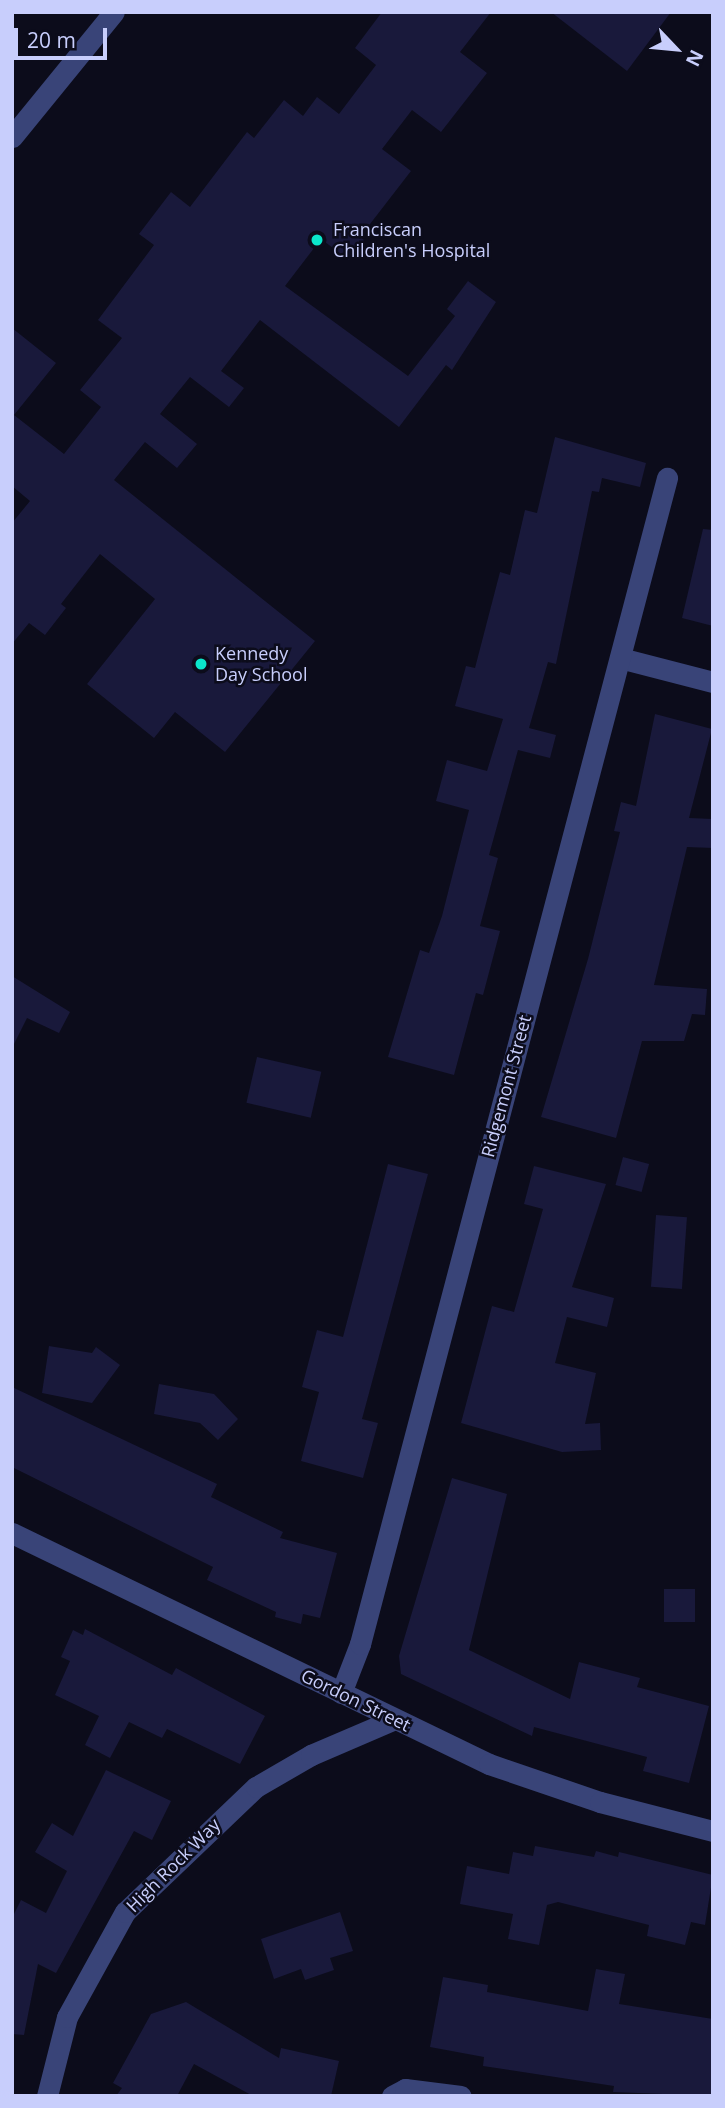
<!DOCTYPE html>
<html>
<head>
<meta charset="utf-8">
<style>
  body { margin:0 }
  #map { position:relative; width:725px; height:2108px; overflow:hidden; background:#0c0c1b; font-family:"Open Sans",sans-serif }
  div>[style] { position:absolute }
  .building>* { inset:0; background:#19193b; transform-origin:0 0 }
  .minor>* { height:21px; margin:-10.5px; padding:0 10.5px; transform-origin:10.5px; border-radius:10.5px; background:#394478 }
  .dots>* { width:19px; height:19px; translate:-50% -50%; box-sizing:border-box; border:4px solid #0c0c1b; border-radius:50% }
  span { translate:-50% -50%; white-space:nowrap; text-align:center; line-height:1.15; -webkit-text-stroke:5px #0c0c1b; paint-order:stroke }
  .poi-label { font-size:18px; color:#c8cefc }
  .left { translate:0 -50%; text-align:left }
  .street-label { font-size:18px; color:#c8cefc }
  .frame { position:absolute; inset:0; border:14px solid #c8cefc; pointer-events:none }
  .north { position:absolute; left:641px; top:14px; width:70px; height:70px; -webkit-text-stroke:5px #0c0c1b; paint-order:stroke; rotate:116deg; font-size:19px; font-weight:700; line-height:28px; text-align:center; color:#c8cefc }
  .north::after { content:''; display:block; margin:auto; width:24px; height:32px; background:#c8cefc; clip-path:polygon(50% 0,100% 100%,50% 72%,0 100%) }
  .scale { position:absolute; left:14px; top:28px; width:93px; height:32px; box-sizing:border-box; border:4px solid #c8cefc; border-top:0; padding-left:9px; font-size:21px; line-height:24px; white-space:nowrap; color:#c8cefc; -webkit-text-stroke:5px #0c0c1b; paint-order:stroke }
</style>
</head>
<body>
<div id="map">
  <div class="building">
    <div style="clip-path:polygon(382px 12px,491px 12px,460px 52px,487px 73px,441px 132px,412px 110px,382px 149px,411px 171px,360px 237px,364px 240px,349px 260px,321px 239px,285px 286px,408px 376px,455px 316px,447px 309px,468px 281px,496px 302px,452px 370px,446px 365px,399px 427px,260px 320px,221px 371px,244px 388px,229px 407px,190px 377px,160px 414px,197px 444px,177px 468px,145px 442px,114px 480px,315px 641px,225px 752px,175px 712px,154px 738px,87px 684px,155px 599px,100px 554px,61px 604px,66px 608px,45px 635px,29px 623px,12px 644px,12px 523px,30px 501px,12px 486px,12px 328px,56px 363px,14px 415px,64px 454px,101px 407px,80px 390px,122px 338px,98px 320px,154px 245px,139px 234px,171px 192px,190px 207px,247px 132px,254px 138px,284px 100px,303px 116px,317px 97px,339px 114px,376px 65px,355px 48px)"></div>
    <div style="clip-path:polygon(551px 12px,671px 12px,627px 71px)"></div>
    <div style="clip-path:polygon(555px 437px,646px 463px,640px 487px,602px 478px,599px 492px,592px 491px,556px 664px,548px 662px,529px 728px,556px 735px,550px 758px,518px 750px,489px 855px,498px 858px,480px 926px,500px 931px,483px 995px,476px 993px,454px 1075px,388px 1057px,420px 950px,429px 953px,442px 916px,469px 810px,436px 801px,447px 760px,487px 771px,503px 719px,455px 706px,466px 666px,475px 668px,500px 572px,510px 575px,525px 510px,537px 513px)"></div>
    <div style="clip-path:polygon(703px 529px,713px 530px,713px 626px,682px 618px)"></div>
    <div style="clip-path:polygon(655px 714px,712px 729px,689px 818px,713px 819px,713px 848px,687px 847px,654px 985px,707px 989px,705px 1015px,692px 1014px,684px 1041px,642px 1041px,616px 1138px,541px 1117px,588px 959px,620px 832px,614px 831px,621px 802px,636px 806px)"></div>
    <div style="clip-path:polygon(12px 976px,70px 1012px,59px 1033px,27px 1018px,12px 1048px)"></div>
    <div style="left:257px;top:1057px;width:66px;height:47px;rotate:13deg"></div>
    <div style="left:623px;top:1157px;width:27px;height:29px;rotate:15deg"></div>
    <div style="clip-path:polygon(388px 1164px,428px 1174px,362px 1419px,378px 1423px,363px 1478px,301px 1461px,319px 1392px,302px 1387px,317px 1330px,343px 1337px)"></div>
    <div style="clip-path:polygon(534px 1166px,606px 1184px,572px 1287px,614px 1298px,607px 1327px,567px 1317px,555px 1363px,596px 1373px,585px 1424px,600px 1423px,601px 1450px,562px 1452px,461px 1423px,492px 1306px,514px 1312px,543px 1209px,524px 1204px)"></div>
    <div style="left:656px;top:1215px;width:31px;height:72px;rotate:4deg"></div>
    <div style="clip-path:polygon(49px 1346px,92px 1353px,96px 1347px,120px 1365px,92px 1403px,42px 1393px)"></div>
    <div style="clip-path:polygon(159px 1384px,214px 1394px,238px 1419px,218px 1440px,200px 1423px,154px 1414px)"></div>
    <div style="clip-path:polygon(12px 1387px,217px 1484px,211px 1497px,283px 1532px,280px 1538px,337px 1553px,320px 1618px,303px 1614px,301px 1624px,275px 1617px,276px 1612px,207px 1580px,213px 1567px,12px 1467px)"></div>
    <div style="clip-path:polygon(452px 1478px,507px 1494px,469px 1650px,570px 1699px,579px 1662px,640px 1678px,637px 1687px,709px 1706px,689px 1783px,643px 1771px,647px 1757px,534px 1727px,532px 1736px,401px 1674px,399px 1656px)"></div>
    <div style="left:695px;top:1589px;width:33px;height:31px;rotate:90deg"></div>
    <div style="clip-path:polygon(85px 1629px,172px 1675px,176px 1668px,265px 1716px,240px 1764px,167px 1729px,162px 1738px,129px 1722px,110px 1758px,85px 1745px,99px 1716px,55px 1695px,70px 1661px,61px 1657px,73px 1630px,83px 1635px)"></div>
    <div style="clip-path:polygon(106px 1770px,171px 1801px,152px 1840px,134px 1831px,56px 1973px,38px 1964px,24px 2035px,12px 2034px,12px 1918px,21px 1900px,46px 1913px,67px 1871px,35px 1852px,52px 1823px,73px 1836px)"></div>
    <div style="clip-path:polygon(535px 1846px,594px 1857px,596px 1851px,618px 1857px,619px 1852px,713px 1875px,705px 1925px,691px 1922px,685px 1945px,647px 1936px,649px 1925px,558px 1902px,547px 1905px,539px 1945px,508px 1939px,513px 1914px,460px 1904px,467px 1866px,509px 1874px,513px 1852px,533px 1856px)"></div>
    <div style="clip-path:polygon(340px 1912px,353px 1951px,330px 1958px,334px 1970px,305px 1980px,301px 1969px,274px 1979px,261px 1939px)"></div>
    <div style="clip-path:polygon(596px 1969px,625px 1974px,619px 2004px,713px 2019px,713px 2096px,613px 2092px,614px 2086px,483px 2066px,484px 2057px,430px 2047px,443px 1977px,488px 1985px,487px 1992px,588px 2011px)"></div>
    <div style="clip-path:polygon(186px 2002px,279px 2058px,281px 2048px,339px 2061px,331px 2096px,253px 2096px,194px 2064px,177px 2096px,116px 2096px,122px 2088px,113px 2083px,151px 2014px)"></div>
  </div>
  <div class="minor">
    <div style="left:12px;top:137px;width:161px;rotate:-50.8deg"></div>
    <div style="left:620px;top:658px;width:96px;rotate:14.5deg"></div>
    <div style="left:12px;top:1533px;width:530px;rotate:25.84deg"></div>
    <div style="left:489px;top:1764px;width:117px;rotate:18.9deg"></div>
    <div style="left:600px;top:1802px;width:117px;rotate:14.4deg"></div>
    <div style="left:341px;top:1693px;width:53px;rotate:-68.8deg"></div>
    <div style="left:360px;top:1644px;width:1206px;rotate:-75.25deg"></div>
    <div style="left:47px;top:2096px;width:81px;rotate:-75.8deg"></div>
    <div style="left:67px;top:2017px;width:120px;rotate:-61.1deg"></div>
    <div style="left:125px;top:1912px;width:181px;rotate:-43.7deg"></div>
    <div style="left:256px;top:1787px;width:64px;rotate:-30.2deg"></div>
    <div style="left:311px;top:1755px;width:91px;rotate:-23.2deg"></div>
    <div style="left:392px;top:2096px;width:15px;rotate:-28deg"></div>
    <div style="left:405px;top:2089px;width:56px;rotate:7.1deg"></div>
  </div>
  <div class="dots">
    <div style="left:317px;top:240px;background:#0be6cb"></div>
    <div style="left:201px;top:664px;background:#0be6cb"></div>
  </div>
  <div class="poi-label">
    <span class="left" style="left:333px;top:240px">Franciscan<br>Children's Hospital</span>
    <span class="left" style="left:215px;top:664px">Kennedy<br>Day School</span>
  </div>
  <div class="street-label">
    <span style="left:506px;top:1086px;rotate:-75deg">Ridgemont Street</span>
    <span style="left:356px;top:1700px;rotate:26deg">Gordon Street</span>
    <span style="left:173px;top:1865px;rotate:-45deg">High Rock Way</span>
  </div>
  <div class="frame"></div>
  <div class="north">N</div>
  <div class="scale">20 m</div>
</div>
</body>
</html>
